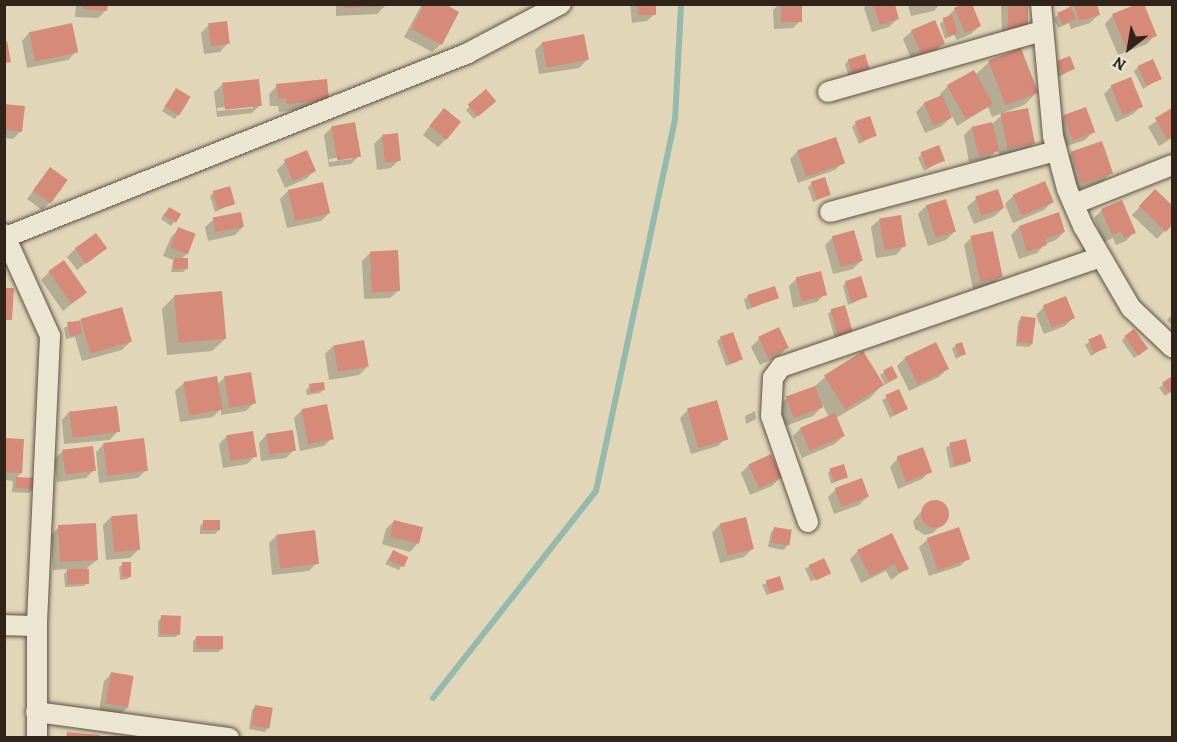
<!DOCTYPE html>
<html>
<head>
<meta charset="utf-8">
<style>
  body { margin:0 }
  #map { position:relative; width:1177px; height:742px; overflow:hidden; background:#e1d7b8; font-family:Alegreya,serif }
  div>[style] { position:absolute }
  .shadow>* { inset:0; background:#0003; transform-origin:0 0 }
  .stream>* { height:6px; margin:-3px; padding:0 3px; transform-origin:3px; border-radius:3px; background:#94baad }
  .building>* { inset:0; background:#d68a7a; transform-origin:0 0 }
  .round { border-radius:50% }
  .roads { filter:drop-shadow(0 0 2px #5c5142) drop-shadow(0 0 2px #5c5142) }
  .street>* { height:20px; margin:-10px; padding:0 10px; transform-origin:10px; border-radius:10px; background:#ece5d1 }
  span { translate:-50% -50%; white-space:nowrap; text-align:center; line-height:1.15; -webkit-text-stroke:4.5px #ece5d1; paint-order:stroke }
  .frame { position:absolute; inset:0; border:6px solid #30241a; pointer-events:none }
  .north { position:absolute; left:1099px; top:18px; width:60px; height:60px; -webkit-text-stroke:4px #ece5d1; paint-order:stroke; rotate:211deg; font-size:16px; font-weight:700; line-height:24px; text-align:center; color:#30241a }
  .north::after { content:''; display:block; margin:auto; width:21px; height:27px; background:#30241a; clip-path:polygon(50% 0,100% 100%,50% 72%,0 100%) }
</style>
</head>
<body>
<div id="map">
  <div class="shadow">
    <div style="clip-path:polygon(76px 4px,106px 4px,106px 10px,98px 18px,75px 17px)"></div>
    <div style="clip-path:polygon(336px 4px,385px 4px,385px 6px,377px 14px,336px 16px)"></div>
    <div style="clip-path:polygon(422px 4px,442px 4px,441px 44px,432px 52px,404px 37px)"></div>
    <div style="clip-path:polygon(630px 4px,655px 4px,656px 13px,647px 21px,632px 23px)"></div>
    <div style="clip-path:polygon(779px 4px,800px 4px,801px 20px,793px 28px,774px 29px,773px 10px)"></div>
    <div style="clip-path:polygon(867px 4px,893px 4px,897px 19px,889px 27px,872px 32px,864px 8px)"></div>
    <div style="clip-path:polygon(908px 4px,940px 4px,934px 11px,911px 16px)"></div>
    <div style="clip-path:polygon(1001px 4px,1027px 4px,1028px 26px,1002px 35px)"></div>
    <div style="clip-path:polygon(1073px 4px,1095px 4px,1098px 15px,1090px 23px,1071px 29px,1069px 23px,1058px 28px,1054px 18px)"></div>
    <div style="clip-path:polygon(955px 9px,980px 26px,971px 34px,957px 40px,954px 35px,945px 39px,940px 24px)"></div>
    <div style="clip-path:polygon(1113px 15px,1155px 35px,1147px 44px,1118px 55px,1105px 24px)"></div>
    <div style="clip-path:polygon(209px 25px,228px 43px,220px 52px,204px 54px,201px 33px)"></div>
    <div style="clip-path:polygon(912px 31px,943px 43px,935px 52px,912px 61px,903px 39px)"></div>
    <div style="clip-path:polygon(30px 32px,76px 52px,68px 60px,27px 68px,22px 41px)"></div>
    <div style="clip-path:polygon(543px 42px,587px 60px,579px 68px,539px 74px,535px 50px)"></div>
    <div style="clip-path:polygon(849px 60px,868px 69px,849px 77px,845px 64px)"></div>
    <div style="clip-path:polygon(989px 62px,1036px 93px,1024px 105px,992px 117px,988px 107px,957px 126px,952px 116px,942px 126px,925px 133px,916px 112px,924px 104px,941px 97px,940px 94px,948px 86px,975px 75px)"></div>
    <div style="clip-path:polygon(1058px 63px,1073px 69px,1059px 77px,1055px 66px)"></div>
    <div style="clip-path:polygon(1138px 67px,1160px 78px,1143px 89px,1134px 71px)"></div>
    <div style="clip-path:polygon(evenodd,223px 84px,260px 105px,252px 113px,217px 117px,214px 92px,223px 84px,253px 105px,253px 108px,217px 111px,217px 108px,253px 105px)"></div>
    <div style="clip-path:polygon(277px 86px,328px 99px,319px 107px,279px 112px,278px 106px,270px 106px,269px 94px)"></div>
    <div style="clip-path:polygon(1112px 86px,1141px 106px,1133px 114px,1116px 122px,1104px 94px)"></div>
    <div style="clip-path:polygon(176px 90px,178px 115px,175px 119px,162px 111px)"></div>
    <div style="clip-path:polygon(486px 91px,491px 104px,474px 119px,466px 110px)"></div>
    <div style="clip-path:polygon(4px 105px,21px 131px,13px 139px,4px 138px)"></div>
    <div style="clip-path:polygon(1172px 110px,1172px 138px,1159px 146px,1148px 127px)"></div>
    <div style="clip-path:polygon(1002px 115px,1034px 143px,1026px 151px,1000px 156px,998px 149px,989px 158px,969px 162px,964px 135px,972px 127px,991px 125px)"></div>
    <div style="clip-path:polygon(1064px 116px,1093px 132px,1085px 140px,1064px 147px,1056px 124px)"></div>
    <div style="clip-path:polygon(436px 118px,446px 139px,438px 147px,423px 135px)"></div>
    <div style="clip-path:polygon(856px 123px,876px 135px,859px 144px,852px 127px)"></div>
    <div style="clip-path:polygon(evenodd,332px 127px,359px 156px,351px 164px,329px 167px,324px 135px,332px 127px,352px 156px,352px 159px,329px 162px,329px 159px,352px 156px)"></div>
    <div style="clip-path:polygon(382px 136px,399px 160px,391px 168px,377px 170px,374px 144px)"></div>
    <div style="clip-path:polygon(798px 151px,843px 162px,835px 170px,798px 183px,790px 159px)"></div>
    <div style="clip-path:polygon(1072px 153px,1111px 173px,1103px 181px,1074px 191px,1064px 161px)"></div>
    <div style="clip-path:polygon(922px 154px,943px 160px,924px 171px,918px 158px)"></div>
    <div style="clip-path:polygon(285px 162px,314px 171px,306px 179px,285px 188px,277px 170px)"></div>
    <div style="clip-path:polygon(50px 169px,50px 202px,42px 210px,27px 199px)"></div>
    <div style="clip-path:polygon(812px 183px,830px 194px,813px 202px,808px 187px)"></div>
    <div style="clip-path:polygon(288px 191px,329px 213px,321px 221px,287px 228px,280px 199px)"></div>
    <div style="clip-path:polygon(1155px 191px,1172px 207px,1172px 223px,1157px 239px,1132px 215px)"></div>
    <div style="clip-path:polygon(214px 192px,234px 203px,215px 212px,210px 196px)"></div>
    <div style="clip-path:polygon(1013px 196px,1052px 202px,1044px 210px,1013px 223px,1005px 204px)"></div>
    <div style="clip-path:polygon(976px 199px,1003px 208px,995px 216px,974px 224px,967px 207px)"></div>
    <div style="clip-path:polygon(945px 201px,954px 232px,946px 240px,928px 246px,918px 214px,926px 206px)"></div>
    <div style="clip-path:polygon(1102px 210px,1134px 232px,1126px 241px,1116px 245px,1113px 238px,1104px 242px,1094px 218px)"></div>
    <div style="clip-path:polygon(165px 212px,174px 222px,171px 226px,161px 219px)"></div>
    <div style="clip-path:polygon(214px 219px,243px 227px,235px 235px,208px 241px,205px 227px)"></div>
    <div style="clip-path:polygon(880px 219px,904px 246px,896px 255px,876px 258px,871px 227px)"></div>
    <div style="clip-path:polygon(1019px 227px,1064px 232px,1056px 240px,1045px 244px,1037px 253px,1019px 259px,1011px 235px)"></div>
    <div style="clip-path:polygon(179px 229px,187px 254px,181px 259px,187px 268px,183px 272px,171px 272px,173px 260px,163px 256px,171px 237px)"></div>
    <div style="clip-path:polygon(833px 237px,861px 261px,853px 269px,833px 274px,825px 245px)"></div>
    <div style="clip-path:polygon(972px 237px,1001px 276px,993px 285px,973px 289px,964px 245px)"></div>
    <div style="clip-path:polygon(105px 248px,77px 270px,67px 257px,75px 249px)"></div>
    <div style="clip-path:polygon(370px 253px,399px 290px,390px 298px,364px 299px,362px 261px)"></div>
    <div style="clip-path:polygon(49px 272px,85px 293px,63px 311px,41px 280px)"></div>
    <div style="clip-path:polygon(797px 278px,825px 294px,817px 302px,793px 308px,789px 286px)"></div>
    <div style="clip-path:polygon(846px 282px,866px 297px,848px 305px,843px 286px)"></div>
    <div style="clip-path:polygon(748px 296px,777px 298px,747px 310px,744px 300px)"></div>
    <div style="clip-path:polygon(174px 297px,225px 339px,212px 351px,167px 355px,162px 309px)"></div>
    <div style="clip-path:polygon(1044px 307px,1073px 318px,1065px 326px,1044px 334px,1036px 315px)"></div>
    <div style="clip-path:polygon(832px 310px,851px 332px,835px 339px,828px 314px)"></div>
    <div style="clip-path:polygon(1172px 315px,1172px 326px,1167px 320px)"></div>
    <div style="clip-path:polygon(1021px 318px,1033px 343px,1029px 347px,1016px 346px,1018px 322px)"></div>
    <div style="clip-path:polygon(80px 320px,130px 342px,122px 350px,82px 361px,75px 337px,66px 339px,64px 328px)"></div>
    <div style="clip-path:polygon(1125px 337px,1143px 352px,1134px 358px,1122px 341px)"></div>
    <div style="clip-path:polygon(721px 338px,741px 358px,737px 362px,726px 366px,717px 341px)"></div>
    <div style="clip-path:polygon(759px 339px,787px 348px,779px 356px,760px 365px,751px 347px)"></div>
    <div style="clip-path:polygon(1089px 342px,1105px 347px,1091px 356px,1085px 345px)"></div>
    <div style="clip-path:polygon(956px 345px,964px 354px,956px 359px,952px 349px)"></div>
    <div style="clip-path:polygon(333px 346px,367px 367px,359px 375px,329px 380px,325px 354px)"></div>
    <div style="clip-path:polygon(905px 358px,947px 369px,939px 377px,909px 391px,897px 366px)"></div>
    <div style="clip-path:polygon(884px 372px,896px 378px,885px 385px,880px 375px)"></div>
    <div style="clip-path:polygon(225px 377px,254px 403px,246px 411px,221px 415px,221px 409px,213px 417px,180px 422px,175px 391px,184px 383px,217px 385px)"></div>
    <div style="clip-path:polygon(825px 377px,882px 385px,870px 398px,836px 418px,843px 436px,835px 444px,802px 458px,793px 436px,801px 428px,829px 417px,823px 406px,813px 416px,786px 426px,779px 406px,787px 398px,813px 388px)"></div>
    <div style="clip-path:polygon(1172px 378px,1172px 391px,1165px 396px,1159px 388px)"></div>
    <div style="clip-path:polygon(310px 386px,324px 389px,320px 393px,307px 395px,306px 390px)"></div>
    <div style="clip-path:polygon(899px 391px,906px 409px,890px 418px,882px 400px)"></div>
    <div style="clip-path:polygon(302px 410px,332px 438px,324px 446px,300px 451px,294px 418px)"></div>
    <div style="clip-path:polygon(688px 410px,726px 438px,718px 446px,691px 454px,680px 418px)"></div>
    <div style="clip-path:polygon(70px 411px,118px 431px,110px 440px,64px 444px,62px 420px)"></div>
    <div style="clip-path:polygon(755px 411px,756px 419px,746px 424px,745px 416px)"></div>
    <div style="clip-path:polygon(267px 434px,294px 450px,286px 458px,261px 461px,259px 443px)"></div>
    <div style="clip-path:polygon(227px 436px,255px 456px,247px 464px,223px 468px,219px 444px)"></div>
    <div style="clip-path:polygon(4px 440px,21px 473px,15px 479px,34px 480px,33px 489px,29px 493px,12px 492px,13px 481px,4px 480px)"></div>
    <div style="clip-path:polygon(104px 444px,146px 470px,138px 478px,99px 483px,96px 452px)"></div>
    <div style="clip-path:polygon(950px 445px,969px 461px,966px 464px,950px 468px,946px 448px)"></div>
    <div style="clip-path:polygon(63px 451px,94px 470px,86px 478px,57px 482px,54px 459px)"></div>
    <div style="clip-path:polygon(898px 458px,930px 471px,922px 479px,898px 489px,890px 467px)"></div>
    <div style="clip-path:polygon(749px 465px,780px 478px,772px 486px,750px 495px,741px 473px)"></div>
    <div style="clip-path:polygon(831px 469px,846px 477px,831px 484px,828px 473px)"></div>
    <div style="clip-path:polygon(836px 489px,867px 497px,859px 505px,834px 514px,828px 497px)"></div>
    <div style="clip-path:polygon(929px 503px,941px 503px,946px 509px,947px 518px,933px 533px,925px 535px,915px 529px,913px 521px)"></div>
    <div style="clip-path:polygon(111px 517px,138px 550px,130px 558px,106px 560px,103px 525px)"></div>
    <div style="clip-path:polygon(394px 521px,418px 543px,410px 552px,382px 544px,386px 529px)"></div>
    <div style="clip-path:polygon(204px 522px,219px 530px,215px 534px,200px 534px,200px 526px)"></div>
    <div style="clip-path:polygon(720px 524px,752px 549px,744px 557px,720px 563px,712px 533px)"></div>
    <div style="clip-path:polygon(59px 527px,97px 560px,87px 568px,88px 582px,84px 586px,65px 587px,64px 574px,69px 569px,53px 570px,51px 535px)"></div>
    <div style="clip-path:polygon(775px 528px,787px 546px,784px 550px,768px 547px,771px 532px)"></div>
    <div style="clip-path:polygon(277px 535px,317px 563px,309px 571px,272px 575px,269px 543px)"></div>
    <div style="clip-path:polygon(928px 539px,968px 558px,960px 566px,929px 576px,919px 547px)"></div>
    <div style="clip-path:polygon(858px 551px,907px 568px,891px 580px,886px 571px,861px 583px,850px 559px)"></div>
    <div style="clip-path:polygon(393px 552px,406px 558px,399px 570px,385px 564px)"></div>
    <div style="left:823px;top:560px;width:14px;height:20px;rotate:65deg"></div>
    <div style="clip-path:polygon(123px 564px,131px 576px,127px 579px,120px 580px,119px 567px)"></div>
    <div style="left:779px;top:578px;width:11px;height:18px;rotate:68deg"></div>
    <div style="clip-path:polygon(162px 617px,179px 633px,176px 637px,158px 637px,158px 621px)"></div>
    <div style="clip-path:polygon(197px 637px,222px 649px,218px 652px,193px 652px,193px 641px)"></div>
    <div style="clip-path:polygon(112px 673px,128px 707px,120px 715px,99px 711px,104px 681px)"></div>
    <div style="clip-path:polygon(256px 706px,268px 728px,265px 732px,249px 729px,252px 710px)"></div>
  </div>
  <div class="stream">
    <div style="left:433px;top:698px;width:263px;rotate:-51.8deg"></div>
    <div style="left:596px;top:491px;width:379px;rotate:-78deg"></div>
    <div style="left:675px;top:120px;width:116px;rotate:-87deg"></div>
  </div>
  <div class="building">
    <div style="clip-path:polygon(83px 4px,108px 4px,107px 11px,83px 9px)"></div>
    <div style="clip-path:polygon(343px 4px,385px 4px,385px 6px,344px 8px)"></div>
    <div style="clip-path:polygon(424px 4px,445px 4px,459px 12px,442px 45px,412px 29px)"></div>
    <div style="left:638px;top:4px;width:18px;height:11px"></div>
    <div style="left:781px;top:4px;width:21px;height:18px"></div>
    <div style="clip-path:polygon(873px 4px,895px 4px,899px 19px,880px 25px)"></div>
    <div style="clip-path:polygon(963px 4px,972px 4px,981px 26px,965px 33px,954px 8px)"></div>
    <div style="clip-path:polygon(1074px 4px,1097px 4px,1100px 15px,1079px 21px)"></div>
    <div style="clip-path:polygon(1137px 4px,1144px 4px,1157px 36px,1126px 48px,1112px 14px)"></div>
    <div style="left:1008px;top:5px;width:20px;height:23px"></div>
    <div style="left:1071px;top:7px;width:13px;height:15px;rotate:67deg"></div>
    <div style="left:952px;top:15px;width:19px;height:10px;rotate:72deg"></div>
    <div style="left:935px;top:20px;width:26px;height:26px;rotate:67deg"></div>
    <div style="left:227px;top:21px;width:23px;height:19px;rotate:83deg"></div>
    <div style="left:72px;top:23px;width:30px;height:44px;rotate:78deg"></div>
    <div style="left:584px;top:34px;width:26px;height:43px;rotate:79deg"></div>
    <div style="clip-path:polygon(7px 41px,11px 62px,5px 63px,5px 42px)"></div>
    <div style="left:1021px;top:48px;width:48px;height:35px;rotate:69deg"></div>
    <div style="left:865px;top:54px;width:17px;height:18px;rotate:73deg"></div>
    <div style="left:1070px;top:56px;width:14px;height:14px;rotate:69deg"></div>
    <div style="left:1153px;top:59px;width:22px;height:17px;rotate:66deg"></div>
    <div style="left:974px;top:70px;width:39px;height:31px;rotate:61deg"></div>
    <div style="left:1131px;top:77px;width:32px;height:22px;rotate:68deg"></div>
    <div style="left:259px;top:79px;width:27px;height:37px;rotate:84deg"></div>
    <div style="clip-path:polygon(327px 79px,329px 100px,286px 104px,286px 98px,278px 99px,276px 84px)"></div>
    <div style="left:176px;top:88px;width:17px;height:22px;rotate:31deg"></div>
    <div style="left:486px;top:89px;width:16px;height:24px;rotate:50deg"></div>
    <div style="left:942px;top:95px;width:25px;height:20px;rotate:67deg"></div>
    <div style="clip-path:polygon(4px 104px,25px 106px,22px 132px,4px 129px)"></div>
    <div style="left:1086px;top:107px;width:27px;height:24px;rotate:70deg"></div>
    <div style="left:444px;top:108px;width:22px;height:23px;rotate:39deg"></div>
    <div style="left:1028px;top:108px;width:36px;height:28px;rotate:79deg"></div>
    <div style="clip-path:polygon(1172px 108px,1172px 136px,1167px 139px,1155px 118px)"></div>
    <div style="left:870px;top:116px;width:21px;height:16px;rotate:71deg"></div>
    <div style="left:355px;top:122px;width:35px;height:24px;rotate:80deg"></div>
    <div style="left:992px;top:122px;width:30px;height:21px;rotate:76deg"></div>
    <div style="left:398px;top:133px;width:28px;height:16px;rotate:84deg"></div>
    <div style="left:836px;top:137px;width:28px;height:41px;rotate:71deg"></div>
    <div style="left:1102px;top:141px;width:34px;height:33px;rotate:71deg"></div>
    <div style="left:939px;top:145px;width:17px;height:20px;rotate:69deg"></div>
    <div style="left:307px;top:150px;width:23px;height:25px;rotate:67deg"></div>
    <div style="left:50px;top:167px;width:22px;height:29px;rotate:36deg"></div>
    <div style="left:825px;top:177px;width:19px;height:15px;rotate:72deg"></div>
    <div style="left:1045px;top:181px;width:23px;height:35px;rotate:67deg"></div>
    <div style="left:323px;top:182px;width:32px;height:36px;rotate:77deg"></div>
    <div style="left:230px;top:186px;width:19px;height:18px;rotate:74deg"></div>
    <div style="left:998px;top:189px;width:20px;height:24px;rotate:72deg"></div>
    <div style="clip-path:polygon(1155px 189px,1172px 205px,1172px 225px,1166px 232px,1139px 206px)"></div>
    <div style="left:946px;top:199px;width:34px;height:21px;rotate:73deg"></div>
    <div style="clip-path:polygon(1122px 200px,1136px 233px,1124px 238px,1121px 231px,1112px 235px,1101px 209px)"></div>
    <div style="left:169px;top:207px;width:14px;height:10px;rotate:30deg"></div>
    <div style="left:241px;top:212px;width:15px;height:29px;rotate:79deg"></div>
    <div style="clip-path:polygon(1059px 212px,1065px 232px,1045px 239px,1047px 245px,1027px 252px,1019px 226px)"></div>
    <div style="left:901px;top:215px;width:32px;height:22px;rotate:81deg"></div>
    <div style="left:178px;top:227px;width:19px;height:22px;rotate:21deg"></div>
    <div style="left:854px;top:230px;width:32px;height:23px;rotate:74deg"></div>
    <div style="left:993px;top:231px;width:47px;height:23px;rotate:78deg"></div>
    <div style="left:96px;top:233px;width:19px;height:26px;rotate:54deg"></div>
    <div style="left:398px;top:250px;width:41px;height:28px;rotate:87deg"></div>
    <div style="left:174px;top:258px;width:14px;height:11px"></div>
    <div style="left:64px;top:260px;width:40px;height:19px;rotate:55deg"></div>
    <div style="left:821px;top:271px;width:25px;height:26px;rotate:76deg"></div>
    <div style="left:861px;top:276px;width:22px;height:17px;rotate:72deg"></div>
    <div style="left:775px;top:286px;width:13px;height:29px;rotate:72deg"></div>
    <div style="clip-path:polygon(4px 288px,14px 288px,12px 320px,4px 320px)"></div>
    <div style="left:222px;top:291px;width:48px;height:48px;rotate:85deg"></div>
    <div style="left:1066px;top:296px;width:24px;height:25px;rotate:68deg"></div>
    <div style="left:845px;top:305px;width:29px;height:15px;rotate:74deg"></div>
    <div style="left:122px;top:307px;width:36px;height:43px;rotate:74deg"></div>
    <div style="left:1021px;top:316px;width:15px;height:26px;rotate:8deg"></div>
    <div style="clip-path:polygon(80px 321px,82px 334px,70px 336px,67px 322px)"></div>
    <div style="left:779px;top:327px;width:23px;height:23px;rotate:65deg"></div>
    <div style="left:1134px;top:329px;width:24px;height:12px;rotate:54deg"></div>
    <div style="left:733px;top:332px;width:29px;height:14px;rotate:70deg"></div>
    <div style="left:1101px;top:334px;width:15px;height:14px;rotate:67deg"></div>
    <div style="left:364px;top:340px;width:27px;height:31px;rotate:80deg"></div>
    <div style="left:936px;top:342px;width:30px;height:35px;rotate:64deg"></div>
    <div style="left:962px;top:342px;width:13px;height:7px;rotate:72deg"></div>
    <div style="left:863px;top:351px;width:40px;height:46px;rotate:58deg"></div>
    <div style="left:892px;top:366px;width:13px;height:10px;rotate:63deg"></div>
    <div style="left:251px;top:372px;width:32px;height:27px;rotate:81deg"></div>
    <div style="left:217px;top:376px;width:34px;height:34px;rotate:80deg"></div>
    <div style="clip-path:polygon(1172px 376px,1172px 391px,1169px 393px,1162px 383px)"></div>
    <div style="left:324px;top:382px;width:8px;height:15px;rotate:83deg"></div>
    <div style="left:815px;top:386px;width:23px;height:31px;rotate:70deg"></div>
    <div style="left:899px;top:389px;width:22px;height:15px;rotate:66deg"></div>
    <div style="left:717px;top:400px;width:41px;height:31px;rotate:74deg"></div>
    <div style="left:327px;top:404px;width:36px;height:26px;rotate:79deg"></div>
    <div style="left:117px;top:406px;width:26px;height:48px;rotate:83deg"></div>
    <div style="left:835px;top:413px;width:25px;height:38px;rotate:67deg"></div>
    <div style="left:293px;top:430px;width:21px;height:27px;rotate:82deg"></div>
    <div style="left:253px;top:431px;width:26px;height:27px;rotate:81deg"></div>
    <div style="left:4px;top:438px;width:20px;height:34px;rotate:3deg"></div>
    <div style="left:144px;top:438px;width:33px;height:41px;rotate:83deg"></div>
    <div style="left:966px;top:439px;width:23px;height:17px;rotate:77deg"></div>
    <div style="left:93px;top:446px;width:25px;height:31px;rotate:83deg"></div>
    <div style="left:923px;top:447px;width:27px;height:28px;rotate:70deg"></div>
    <div style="left:771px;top:454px;width:26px;height:25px;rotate:65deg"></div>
    <div style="left:844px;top:464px;width:14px;height:15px;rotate:73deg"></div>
    <div style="left:16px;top:477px;width:19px;height:11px;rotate:3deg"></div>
    <div style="left:862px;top:478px;width:20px;height:29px;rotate:70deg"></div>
    <div class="round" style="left:921px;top:500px;width:28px;height:28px"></div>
    <div style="left:137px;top:514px;width:36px;height:26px;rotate:85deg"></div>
    <div style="left:746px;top:517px;width:33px;height:27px;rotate:76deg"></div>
    <div style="left:220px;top:520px;width:10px;height:17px;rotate:90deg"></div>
    <div style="left:394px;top:520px;width:30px;height:17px;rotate:14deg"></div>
    <div style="left:96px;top:523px;width:37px;height:38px;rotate:87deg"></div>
    <div style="left:774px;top:527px;width:18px;height:16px;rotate:9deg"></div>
    <div style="left:959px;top:527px;width:34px;height:34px;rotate:71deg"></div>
    <div style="left:315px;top:530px;width:34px;height:39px;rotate:83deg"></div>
    <div style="clip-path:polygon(892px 533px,909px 569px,899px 573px,895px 564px,870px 576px,857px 550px)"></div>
    <div style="left:393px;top:550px;width:17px;height:11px;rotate:25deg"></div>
    <div style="left:824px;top:558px;width:17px;height:17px;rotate:65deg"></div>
    <div style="left:122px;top:562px;width:9px;height:15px"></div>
    <div style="left:67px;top:569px;width:22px;height:15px"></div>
    <div style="left:780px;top:576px;width:14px;height:15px;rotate:73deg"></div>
    <div style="left:161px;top:615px;width:20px;height:19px;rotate:3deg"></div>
    <div style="left:196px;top:636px;width:27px;height:13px"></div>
    <div style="left:111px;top:672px;width:23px;height:32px;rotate:10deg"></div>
    <div style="left:255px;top:705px;width:18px;height:21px;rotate:9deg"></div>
    <div style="clip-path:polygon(67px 732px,100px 735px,99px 738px,66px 738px)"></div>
  </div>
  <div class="roads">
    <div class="street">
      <div style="left:1041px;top:4px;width:133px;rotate:84.8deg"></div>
      <div style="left:1053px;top:136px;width:55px;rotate:75.2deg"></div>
      <div style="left:1067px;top:189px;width:40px;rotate:66.6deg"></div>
      <div style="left:1083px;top:226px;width:95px;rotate:59.7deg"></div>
      <div style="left:1131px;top:308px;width:57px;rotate:43.6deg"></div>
      <div style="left:828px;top:92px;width:223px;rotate:-15.9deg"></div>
      <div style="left:1074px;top:204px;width:105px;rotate:-21.7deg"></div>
      <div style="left:830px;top:212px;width:234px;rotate:-15.1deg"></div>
      <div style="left:4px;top:234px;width:112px;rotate:65.7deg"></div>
      <div style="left:50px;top:336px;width:290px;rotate:92.6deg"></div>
      <div style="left:37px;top:626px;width:112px;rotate:90deg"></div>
      <div style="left:6px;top:237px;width:497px;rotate:-21.7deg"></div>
      <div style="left:468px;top:53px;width:105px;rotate:-27.8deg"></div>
      <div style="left:808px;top:522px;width:112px;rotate:-109.2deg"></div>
      <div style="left:771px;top:416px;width:38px;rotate:-87deg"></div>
      <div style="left:773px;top:378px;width:14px;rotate:-54deg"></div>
      <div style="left:781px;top:367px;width:338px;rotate:-19deg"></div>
      <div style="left:4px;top:625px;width:33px;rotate:2deg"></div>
      <div style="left:36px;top:712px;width:195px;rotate:7.7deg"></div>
    </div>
  </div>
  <div class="frame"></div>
  <div class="north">N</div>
</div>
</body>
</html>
